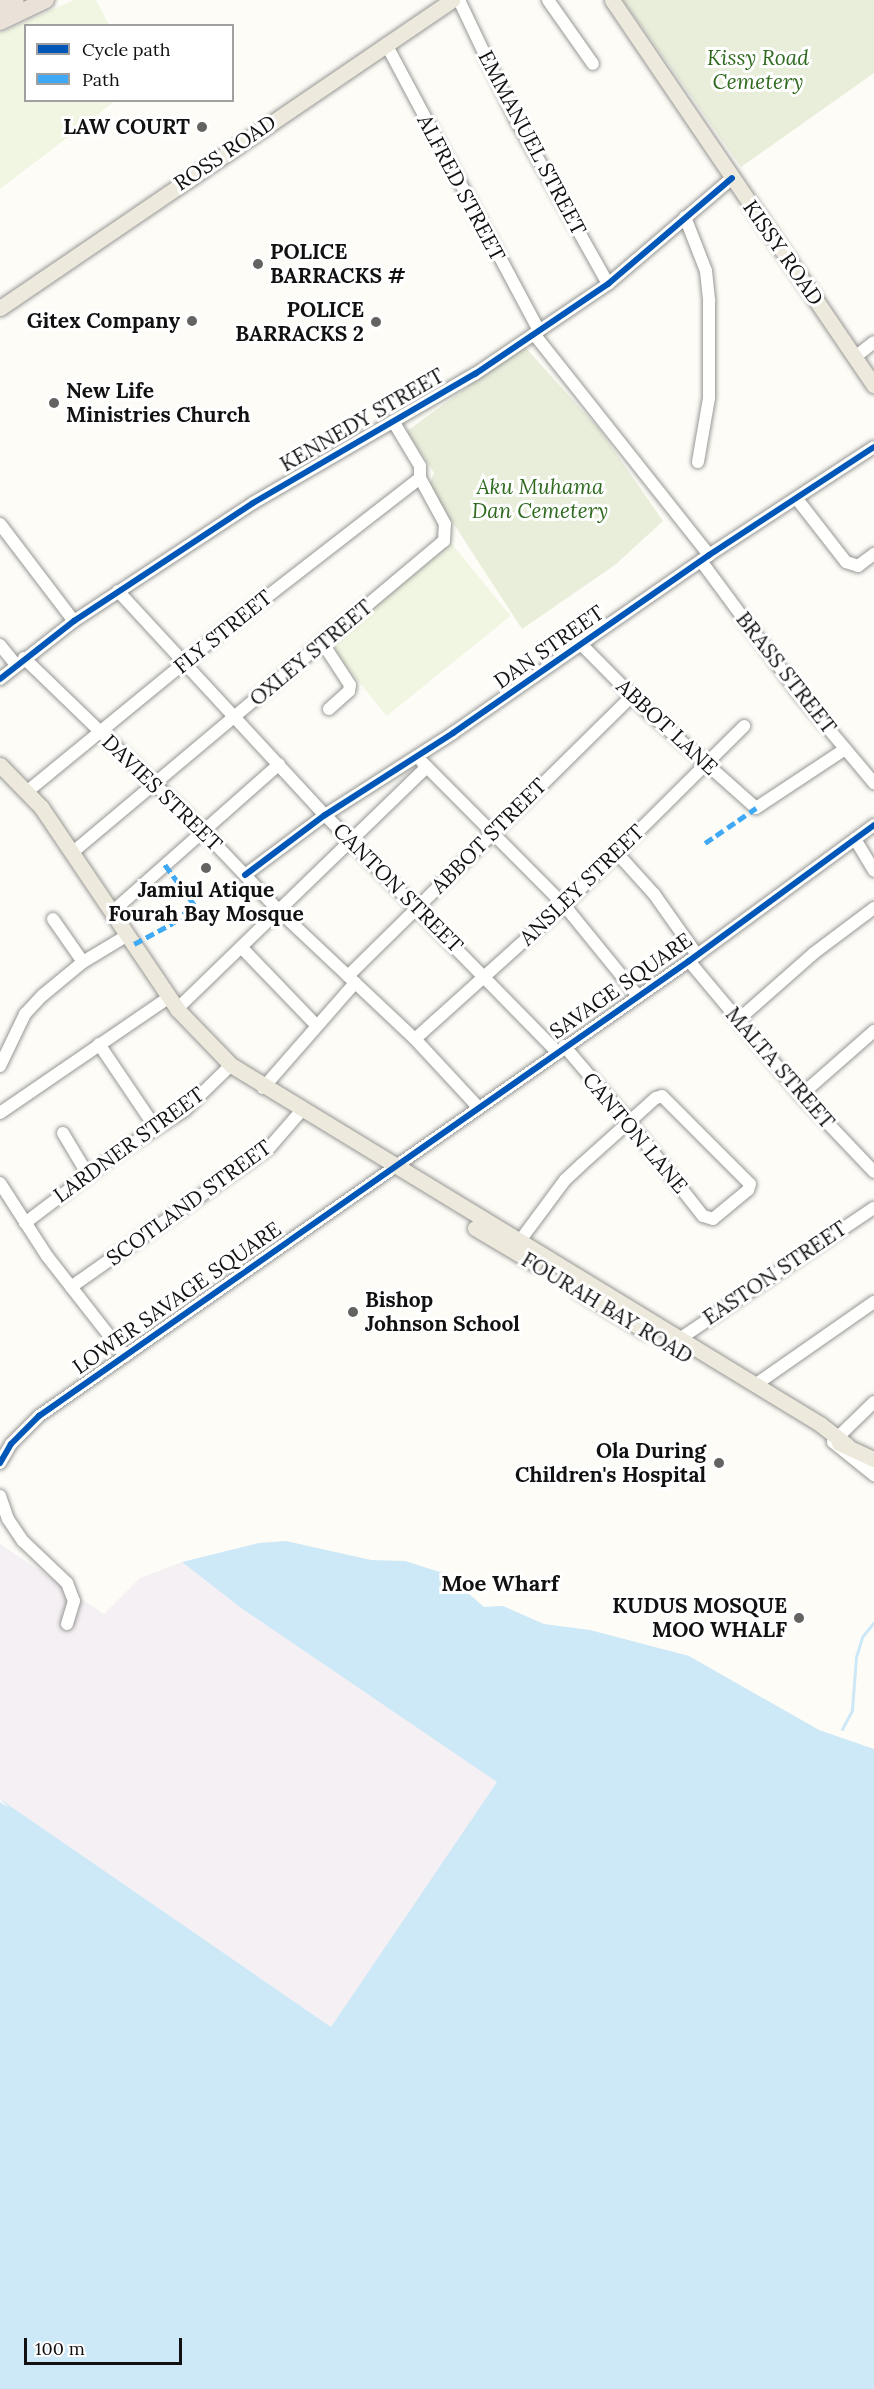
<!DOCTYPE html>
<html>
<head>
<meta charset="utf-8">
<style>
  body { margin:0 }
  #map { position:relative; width:874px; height:2389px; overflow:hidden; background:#fdfcf7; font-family:Lora,serif }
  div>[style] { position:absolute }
  .industrial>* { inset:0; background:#f5f0f3 }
  .cemetery>* { inset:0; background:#e9eedb }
  .pitch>* { inset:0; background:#f0f6e1; transform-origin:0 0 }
  .water>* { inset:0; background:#cde8f7 }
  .stream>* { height:3px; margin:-1.5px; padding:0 1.5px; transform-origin:1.5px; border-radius:1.5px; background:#cde8f7 }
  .roads { filter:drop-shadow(0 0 2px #979795) drop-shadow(0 0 2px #979795) }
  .minor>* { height:12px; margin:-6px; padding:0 6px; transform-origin:6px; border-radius:6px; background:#fffffe }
  .major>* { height:15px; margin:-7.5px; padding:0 7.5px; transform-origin:7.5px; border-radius:7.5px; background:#ede9dc }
  .highway>* { height:16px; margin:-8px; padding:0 8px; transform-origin:8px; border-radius:8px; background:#eae1d8 }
  .quiet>* { height:4.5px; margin-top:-2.25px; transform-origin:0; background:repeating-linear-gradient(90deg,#3fa9f5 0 9px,transparent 0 13.5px) }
  .cycleway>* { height:6px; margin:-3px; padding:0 3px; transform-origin:3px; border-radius:3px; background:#0057b8 }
  .dots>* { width:16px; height:16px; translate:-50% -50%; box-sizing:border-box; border:3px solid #fff; border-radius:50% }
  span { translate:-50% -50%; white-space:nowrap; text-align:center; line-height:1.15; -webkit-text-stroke:6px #fff; paint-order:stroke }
  .park-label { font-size:21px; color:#2f6b1f; font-style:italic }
  .poi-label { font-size:21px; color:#111; font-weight:700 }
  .right { translate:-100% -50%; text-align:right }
  .left { translate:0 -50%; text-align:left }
  .street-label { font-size:21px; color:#111 }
  .neighbourhood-label { font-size:22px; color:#111; font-weight:700 }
  .legend { position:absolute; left:24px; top:24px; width:210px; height:78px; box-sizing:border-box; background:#fff; border:2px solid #a0a0a0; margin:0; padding:8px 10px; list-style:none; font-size:18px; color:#111 }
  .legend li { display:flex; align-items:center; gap:12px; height:30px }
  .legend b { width:30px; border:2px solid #a0a0a0 }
  .scale { position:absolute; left:24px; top:2338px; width:158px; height:27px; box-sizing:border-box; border:3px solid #111; border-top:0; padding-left:8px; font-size:18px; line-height:21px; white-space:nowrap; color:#111; -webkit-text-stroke:4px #fff; paint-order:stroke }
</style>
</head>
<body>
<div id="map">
  <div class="industrial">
    <div style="clip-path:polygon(0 1544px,104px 1614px,140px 1578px,182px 1562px,241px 1608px,498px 1782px,331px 2027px,0 1799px)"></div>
  </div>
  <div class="cemetery">
    <div style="clip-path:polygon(623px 0,874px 0,874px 73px,741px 167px)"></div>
    <div style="clip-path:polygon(524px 346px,599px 429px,663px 521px,615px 565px,522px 629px,429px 486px,434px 473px,407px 431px)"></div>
  </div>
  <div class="pitch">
    <div style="clip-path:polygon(74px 0,96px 0,109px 25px,26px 26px,26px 100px,115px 101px,0 189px,0 33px)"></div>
    <div style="left:448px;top:539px;width:99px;height:159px;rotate:51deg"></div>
  </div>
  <div class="water">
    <div style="clip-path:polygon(286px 1541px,371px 1560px,405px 1561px,446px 1574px,484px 1607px,503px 1606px,544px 1624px,590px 1630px,689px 1656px,819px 1730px,874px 1749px,874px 2389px,0 2389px,0 1802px,9px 1808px,0 1799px,331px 2027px,497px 1782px,241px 1608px,182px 1562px,259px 1543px)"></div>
  </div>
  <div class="stream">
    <div style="left:842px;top:1729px;width:21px;rotate:-62deg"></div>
    <div style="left:852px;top:1710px;width:53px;rotate:-85.7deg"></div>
    <div style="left:856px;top:1657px;width:21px;rotate:-73deg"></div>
    <div style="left:862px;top:1637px;width:19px;rotate:-51deg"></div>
  </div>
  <div class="roads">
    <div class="minor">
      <div style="left:459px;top:0;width:131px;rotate:64.6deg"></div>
      <div style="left:515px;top:118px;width:190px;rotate:60.7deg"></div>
      <div style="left:548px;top:0;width:78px;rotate:54.9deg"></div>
      <div style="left:386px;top:44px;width:324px;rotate:61.9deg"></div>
      <div style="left:685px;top:217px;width:58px;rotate:68.7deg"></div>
      <div style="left:706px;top:271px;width:31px;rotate:84deg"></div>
      <div style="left:709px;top:302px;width:96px;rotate:90deg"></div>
      <div style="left:709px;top:398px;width:65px;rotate:99.8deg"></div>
      <div style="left:534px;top:334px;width:282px;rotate:51.6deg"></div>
      <div style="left:855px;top:357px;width:24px;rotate:-38deg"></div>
      <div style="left:797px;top:499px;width:80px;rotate:52.1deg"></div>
      <div style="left:846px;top:562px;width:13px;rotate:18deg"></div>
      <div style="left:858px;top:566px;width:20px;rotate:-37deg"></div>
      <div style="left:0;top:524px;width:122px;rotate:52.7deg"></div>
      <div style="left:701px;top:561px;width:168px;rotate:53.5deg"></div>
      <div style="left:801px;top:696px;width:114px;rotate:50deg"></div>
      <div style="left:118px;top:591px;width:305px;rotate:47.3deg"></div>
      <div style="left:325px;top:815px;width:330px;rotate:45.6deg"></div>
      <div style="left:322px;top:642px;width:51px;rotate:56.9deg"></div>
      <div style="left:350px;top:685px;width:6px;rotate:99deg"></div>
      <div style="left:349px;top:691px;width:27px;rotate:138deg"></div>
      <div style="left:581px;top:644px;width:93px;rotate:45.4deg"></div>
      <div style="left:646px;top:710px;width:147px;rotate:41.7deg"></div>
      <div style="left:756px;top:808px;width:107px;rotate:-33.5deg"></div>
      <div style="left:0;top:645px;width:26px;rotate:51deg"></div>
      <div style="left:24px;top:658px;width:246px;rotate:44deg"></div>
      <div style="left:201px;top:829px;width:113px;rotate:46.4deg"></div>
      <div style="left:279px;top:911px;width:187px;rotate:43.3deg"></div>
      <div style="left:415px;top:1039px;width:91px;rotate:47.2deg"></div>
      <div style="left:0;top:679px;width:94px;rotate:-38.1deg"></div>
      <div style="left:74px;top:621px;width:214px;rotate:-33.4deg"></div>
      <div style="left:253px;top:503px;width:257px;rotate:-30.2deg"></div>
      <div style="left:475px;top:374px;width:161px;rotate:-34.1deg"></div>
      <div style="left:608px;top:284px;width:163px;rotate:-40.5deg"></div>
      <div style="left:422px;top:762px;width:202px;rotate:45.2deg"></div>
      <div style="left:564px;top:905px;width:117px;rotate:50.9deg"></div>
      <div style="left:29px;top:790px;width:257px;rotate:-39.3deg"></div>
      <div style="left:228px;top:627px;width:243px;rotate:-37.8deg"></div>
      <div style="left:855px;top:839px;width:37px;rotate:59deg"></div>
      <div style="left:73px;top:852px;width:484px;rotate:-40deg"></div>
      <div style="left:444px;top:541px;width:17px;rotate:-87deg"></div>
      <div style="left:445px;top:524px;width:52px;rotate:-118.5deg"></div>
      <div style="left:420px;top:478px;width:12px;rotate:-90deg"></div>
      <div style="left:420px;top:466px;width:52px;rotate:-121deg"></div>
      <div style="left:616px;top:852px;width:57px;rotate:47.9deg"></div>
      <div style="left:654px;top:894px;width:75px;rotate:54.8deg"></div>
      <div style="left:245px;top:875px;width:100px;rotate:-36.9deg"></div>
      <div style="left:325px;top:815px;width:152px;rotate:-32.6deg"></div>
      <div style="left:453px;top:733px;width:312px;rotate:-34.8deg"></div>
      <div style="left:709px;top:555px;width:197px;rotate:-33.2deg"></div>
      <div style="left:112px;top:912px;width:223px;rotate:-41.5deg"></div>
      <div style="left:53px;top:919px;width:52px;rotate:55.1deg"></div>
      <div style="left:242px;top:948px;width:107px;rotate:46.1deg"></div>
      <div style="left:689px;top:961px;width:175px;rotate:50.1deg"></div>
      <div style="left:801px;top:1095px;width:106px;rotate:46.5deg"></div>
      <div style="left:348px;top:976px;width:399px;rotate:-44.6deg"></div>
      <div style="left:177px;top:1009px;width:348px;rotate:-44.1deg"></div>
      <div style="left:738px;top:1020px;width:101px;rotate:-41.4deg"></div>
      <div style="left:814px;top:953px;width:75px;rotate:-36.9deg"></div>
      <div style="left:415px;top:1039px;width:200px;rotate:-42deg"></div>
      <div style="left:564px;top:905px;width:254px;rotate:-44.8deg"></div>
      <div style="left:99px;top:1044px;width:100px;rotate:56deg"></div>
      <div style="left:0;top:1066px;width:58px;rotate:-64.3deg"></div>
      <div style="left:25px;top:1014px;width:26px;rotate:-47deg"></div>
      <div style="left:43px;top:995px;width:52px;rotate:-39.5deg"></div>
      <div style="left:83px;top:962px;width:52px;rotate:-31deg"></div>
      <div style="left:263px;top:1088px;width:140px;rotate:-48.8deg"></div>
      <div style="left:801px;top:1095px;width:97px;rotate:-41.2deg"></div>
      <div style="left:0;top:1113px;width:204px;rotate:-34.4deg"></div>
      <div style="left:63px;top:1133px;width:49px;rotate:59.2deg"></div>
      <div style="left:0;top:1183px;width:87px;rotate:57.2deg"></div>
      <div style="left:47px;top:1256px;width:127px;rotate:52deg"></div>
      <div style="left:25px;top:1223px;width:118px;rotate:-37.1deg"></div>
      <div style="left:119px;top:1152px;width:78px;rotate:-32.5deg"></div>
      <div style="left:185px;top:1110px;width:64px;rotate:-44.4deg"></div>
      <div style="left:519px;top:1242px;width:77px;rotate:-53.4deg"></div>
      <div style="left:565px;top:1180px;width:22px;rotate:-43deg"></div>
      <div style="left:581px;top:1165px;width:64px;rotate:-41.9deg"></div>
      <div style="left:629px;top:1122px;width:36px;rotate:-42deg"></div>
      <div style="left:656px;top:1098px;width:6px;rotate:-18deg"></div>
      <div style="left:662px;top:1096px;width:124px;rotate:45deg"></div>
      <div style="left:750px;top:1184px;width:6px;rotate:108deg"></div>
      <div style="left:748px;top:1190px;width:45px;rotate:140.4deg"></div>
      <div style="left:713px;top:1219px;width:10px;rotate:-163deg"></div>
      <div style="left:703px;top:1216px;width:120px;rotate:-128.2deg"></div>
      <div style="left:629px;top:1122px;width:100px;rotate:-130.5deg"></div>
      <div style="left:71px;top:1287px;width:242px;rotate:-35.1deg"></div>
      <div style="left:269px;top:1148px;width:49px;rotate:-49.1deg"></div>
      <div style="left:678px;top:1340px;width:236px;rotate:-34deg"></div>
      <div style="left:755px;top:1385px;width:145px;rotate:-34.9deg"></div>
      <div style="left:874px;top:1402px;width:57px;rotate:135.7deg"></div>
      <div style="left:833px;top:1442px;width:53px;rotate:38.8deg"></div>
      <div style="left:0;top:1463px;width:22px;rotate:-60deg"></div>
      <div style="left:11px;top:1444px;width:40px;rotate:-45deg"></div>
      <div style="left:39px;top:1416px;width:793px;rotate:-34.99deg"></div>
      <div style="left:689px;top:961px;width:230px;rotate:-36.3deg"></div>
      <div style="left:0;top:1496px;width:24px;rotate:71deg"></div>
      <div style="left:8px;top:1519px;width:27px;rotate:56deg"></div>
      <div style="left:23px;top:1541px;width:61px;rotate:43.7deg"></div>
      <div style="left:67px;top:1583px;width:19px;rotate:69deg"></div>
      <div style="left:74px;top:1601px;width:24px;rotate:107deg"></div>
    </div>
    <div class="major">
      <div style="left:612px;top:0;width:466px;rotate:55.8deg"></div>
      <div style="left:0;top:308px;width:547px;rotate:-34.27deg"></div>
      <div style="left:0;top:765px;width:59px;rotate:45.7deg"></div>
      <div style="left:41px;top:807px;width:244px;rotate:56deg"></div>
      <div style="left:177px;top:1009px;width:78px;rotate:46deg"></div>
      <div style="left:231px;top:1065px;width:690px;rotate:31.36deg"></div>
      <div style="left:820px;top:1424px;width:34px;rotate:38deg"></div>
      <div style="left:475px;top:1228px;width:69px;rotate:30.7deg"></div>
      <div style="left:578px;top:1290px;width:81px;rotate:31.3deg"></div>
      <div style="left:839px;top:1443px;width:38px;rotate:25deg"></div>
    </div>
    <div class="highway">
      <div style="left:0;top:7px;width:17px;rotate:-24deg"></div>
      <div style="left:0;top:22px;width:51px;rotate:-25.6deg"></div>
    </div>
  </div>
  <div class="quiet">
    <div style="left:705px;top:843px;width:62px;rotate:-34.5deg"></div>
    <div style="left:134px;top:944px;width:44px;rotate:-28.3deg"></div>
    <div style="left:173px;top:923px;width:28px;rotate:-41deg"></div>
    <div style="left:194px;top:905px;width:51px;rotate:-126.2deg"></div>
  </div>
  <div class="cycleway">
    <div style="left:0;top:679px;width:94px;rotate:-38.1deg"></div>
    <div style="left:74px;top:621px;width:214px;rotate:-33.4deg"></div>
    <div style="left:253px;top:503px;width:257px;rotate:-30.2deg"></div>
    <div style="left:475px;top:374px;width:161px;rotate:-34.1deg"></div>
    <div style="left:608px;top:284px;width:163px;rotate:-40.5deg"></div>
    <div style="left:245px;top:875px;width:100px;rotate:-36.9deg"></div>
    <div style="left:325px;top:815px;width:152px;rotate:-32.6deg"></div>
    <div style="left:453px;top:733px;width:312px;rotate:-34.8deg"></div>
    <div style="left:709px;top:555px;width:197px;rotate:-33.2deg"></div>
    <div style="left:0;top:1463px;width:22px;rotate:-60deg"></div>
    <div style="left:11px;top:1444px;width:40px;rotate:-45deg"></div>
    <div style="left:39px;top:1416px;width:793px;rotate:-34.99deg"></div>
    <div style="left:689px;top:961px;width:230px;rotate:-36.3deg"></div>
  </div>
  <div class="dots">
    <div style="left:202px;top:127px;background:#646362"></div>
    <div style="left:258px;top:264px;background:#646362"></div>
    <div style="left:192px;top:321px;background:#646362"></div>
    <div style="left:376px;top:322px;background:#646362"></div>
    <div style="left:54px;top:403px;background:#646362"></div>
    <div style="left:206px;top:868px;background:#646362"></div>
    <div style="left:353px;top:1312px;background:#646362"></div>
    <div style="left:719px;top:1463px;background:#646362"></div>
    <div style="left:799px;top:1618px;background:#646362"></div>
  </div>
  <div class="park-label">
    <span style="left:758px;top:70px">Kissy Road<br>Cemetery</span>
    <span style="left:540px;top:499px">Aku Muhama<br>Dan Cemetery</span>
  </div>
  <div class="poi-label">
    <span class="right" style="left:190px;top:127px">LAW COURT</span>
    <span class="left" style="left:270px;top:264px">POLICE<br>BARRACKS #</span>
    <span class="right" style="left:364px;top:322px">POLICE<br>BARRACKS 2</span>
    <span class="right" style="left:180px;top:321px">Gitex Company</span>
    <span class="left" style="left:66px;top:403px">New Life<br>Ministries Church</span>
    <span style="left:206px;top:902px">Jamiul Atique<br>Fourah Bay Mosque</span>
    <span class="left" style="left:365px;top:1312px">Bishop<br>Johnson School</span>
    <span class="right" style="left:706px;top:1463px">Ola During<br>Children's Hospital</span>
    <span class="right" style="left:787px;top:1618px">KUDUS MOSQUE<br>MOO WHALF</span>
  </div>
  <div class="street-label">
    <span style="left:532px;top:143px;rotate:62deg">EMMANUEL STREET</span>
    <span style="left:225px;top:153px;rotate:-34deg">ROSS ROAD</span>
    <span style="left:461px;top:188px;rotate:62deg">ALFRED STREET</span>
    <span style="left:783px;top:253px;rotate:55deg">KISSY ROAD</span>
    <span style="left:362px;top:420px;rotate:-30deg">KENNEDY STREET</span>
    <span style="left:223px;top:632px;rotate:-39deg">FLY STREET</span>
    <span style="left:549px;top:647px;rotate:-35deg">DAN STREET</span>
    <span style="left:311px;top:653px;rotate:-40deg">OXLEY STREET</span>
    <span style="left:786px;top:673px;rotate:52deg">BRASS STREET</span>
    <span style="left:667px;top:727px;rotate:43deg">ABBOT LANE</span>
    <span style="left:162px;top:793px;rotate:44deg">DAVIES STREET</span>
    <span style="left:489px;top:836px;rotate:-45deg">ABBOT STREET</span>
    <span style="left:582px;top:885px;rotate:-44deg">ANSLEY STREET</span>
    <span style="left:398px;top:888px;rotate:45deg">CANTON STREET</span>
    <span style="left:621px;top:986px;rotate:-35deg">SAVAGE SQUARE</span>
    <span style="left:780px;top:1068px;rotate:49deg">MALTA STREET</span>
    <span style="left:635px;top:1133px;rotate:50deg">CANTON LANE</span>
    <span style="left:129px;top:1145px;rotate:-36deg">LARDNER STREET</span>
    <span style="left:189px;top:1203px;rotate:-36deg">SCOTLAND STREET</span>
    <span style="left:775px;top:1273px;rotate:-34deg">EASTON STREET</span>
    <span style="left:177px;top:1298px;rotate:-35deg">LOWER SAVAGE SQUARE</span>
    <span style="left:607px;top:1308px;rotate:31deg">FOURAH BAY ROAD</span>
  </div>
  <div class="neighbourhood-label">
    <span style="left:500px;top:1584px">Moe Wharf</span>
  </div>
  <ul class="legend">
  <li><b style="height:8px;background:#0057b8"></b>Cycle path</li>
  <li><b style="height:8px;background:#3fa9f5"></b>Path</li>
  </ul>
  <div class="scale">100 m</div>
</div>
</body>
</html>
